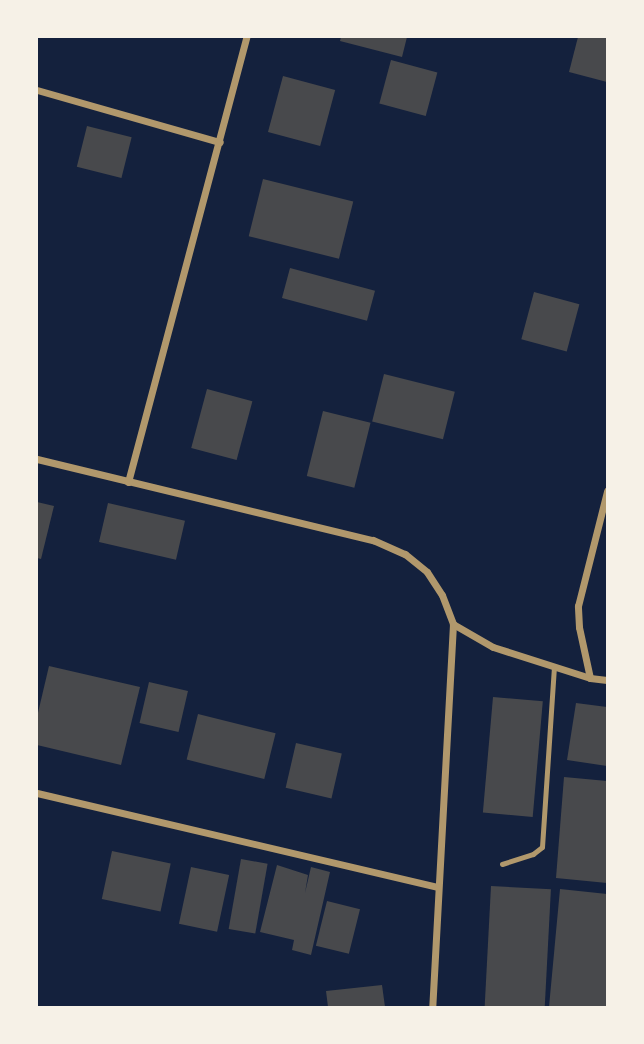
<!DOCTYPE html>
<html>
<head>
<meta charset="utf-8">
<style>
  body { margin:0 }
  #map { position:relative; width:644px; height:1044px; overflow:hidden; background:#14213d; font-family:"Fira Sans",sans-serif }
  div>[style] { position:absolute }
  .building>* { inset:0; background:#48494c; transform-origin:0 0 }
  .service>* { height:5px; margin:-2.5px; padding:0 2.5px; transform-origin:2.5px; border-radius:2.5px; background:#b1986c }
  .minor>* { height:7px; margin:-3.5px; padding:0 3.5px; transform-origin:3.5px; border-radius:3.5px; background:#b1986c }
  span { translate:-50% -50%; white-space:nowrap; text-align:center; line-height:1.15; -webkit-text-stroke:5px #f6f1e7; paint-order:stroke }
  .frame { position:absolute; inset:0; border:38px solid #f6f1e7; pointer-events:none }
</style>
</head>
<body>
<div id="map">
  <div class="building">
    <div style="clip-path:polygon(341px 37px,407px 37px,402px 57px,340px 41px)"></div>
    <div style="clip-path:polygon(578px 37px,607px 37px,607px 82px,569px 72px)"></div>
    <div style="left:391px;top:60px;width:48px;height:45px;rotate:15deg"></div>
    <div style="left:283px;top:76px;width:54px;height:58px;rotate:15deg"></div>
    <div style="left:87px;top:126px;width:46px;height:42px;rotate:14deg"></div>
    <div style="left:263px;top:179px;width:93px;height:59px;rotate:14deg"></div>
    <div style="left:290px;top:268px;width:88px;height:31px;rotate:15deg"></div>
    <div style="left:534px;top:292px;width:47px;height:49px;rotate:15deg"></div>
    <div style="left:384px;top:374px;width:73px;height:49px;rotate:14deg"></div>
    <div style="left:207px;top:389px;width:47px;height:61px;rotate:15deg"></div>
    <div style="left:323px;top:411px;width:49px;height:67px;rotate:14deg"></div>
    <div style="clip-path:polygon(37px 502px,54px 506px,41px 559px,37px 558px)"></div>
    <div style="left:108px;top:503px;width:79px;height:40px;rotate:13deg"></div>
    <div style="clip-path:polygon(49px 666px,140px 687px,121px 765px,37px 745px,37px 717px)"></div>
    <div style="left:149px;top:682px;width:40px;height:42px;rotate:13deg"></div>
    <div style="left:493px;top:697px;width:50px;height:116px;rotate:5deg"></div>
    <div style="clip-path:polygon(576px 703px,607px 707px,607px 766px,567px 760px)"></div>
    <div style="left:198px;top:714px;width:80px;height:47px;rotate:14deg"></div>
    <div style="left:296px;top:743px;width:47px;height:46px;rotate:13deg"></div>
    <div style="clip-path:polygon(564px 777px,607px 781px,607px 883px,556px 878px)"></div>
    <div style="left:112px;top:851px;width:60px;height:49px;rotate:12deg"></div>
    <div style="left:241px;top:859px;width:27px;height:71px;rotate:10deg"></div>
    <div style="clip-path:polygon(277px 865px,308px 875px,305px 893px,311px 867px,330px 872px,311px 955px,292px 950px,294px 940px,260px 932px)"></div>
    <div style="left:191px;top:867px;width:39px;height:58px;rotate:12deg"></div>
    <div style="left:491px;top:886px;width:60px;height:121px;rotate:3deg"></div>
    <div style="clip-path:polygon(560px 889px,607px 894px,607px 1007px,549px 1007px)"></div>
    <div style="left:327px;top:901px;width:34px;height:46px;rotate:14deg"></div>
    <div style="clip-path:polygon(382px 985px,385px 1007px,328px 1007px,326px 991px)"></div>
  </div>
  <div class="service">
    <div style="left:502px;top:864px;width:33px;rotate:-18deg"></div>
    <div style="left:533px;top:854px;width:11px;rotate:-38deg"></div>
    <div style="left:542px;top:847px;width:181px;rotate:-86.2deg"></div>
  </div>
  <div class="minor">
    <div style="left:37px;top:90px;width:190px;rotate:15.9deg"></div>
    <div style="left:37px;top:459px;width:346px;rotate:13.6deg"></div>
    <div style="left:373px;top:540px;width:35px;rotate:24deg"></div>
    <div style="left:405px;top:554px;width:28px;rotate:39deg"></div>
    <div style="left:427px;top:572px;width:27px;rotate:57deg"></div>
    <div style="left:442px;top:595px;width:31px;rotate:69deg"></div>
    <div style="left:453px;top:624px;width:384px;rotate:93.1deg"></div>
    <div style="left:128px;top:482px;width:460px;rotate:-75.1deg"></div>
    <div style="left:453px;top:624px;width:46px;rotate:29.9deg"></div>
    <div style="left:493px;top:647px;width:102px;rotate:17.7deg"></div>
    <div style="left:590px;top:678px;width:17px;rotate:7deg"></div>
    <div style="left:590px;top:678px;width:52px;rotate:-102.2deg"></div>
    <div style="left:579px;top:627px;width:21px;rotate:-93deg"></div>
    <div style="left:578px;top:606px;width:119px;rotate:-75.8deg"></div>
    <div style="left:37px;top:793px;width:411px;rotate:13.2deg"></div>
  </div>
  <div class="frame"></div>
</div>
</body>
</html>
